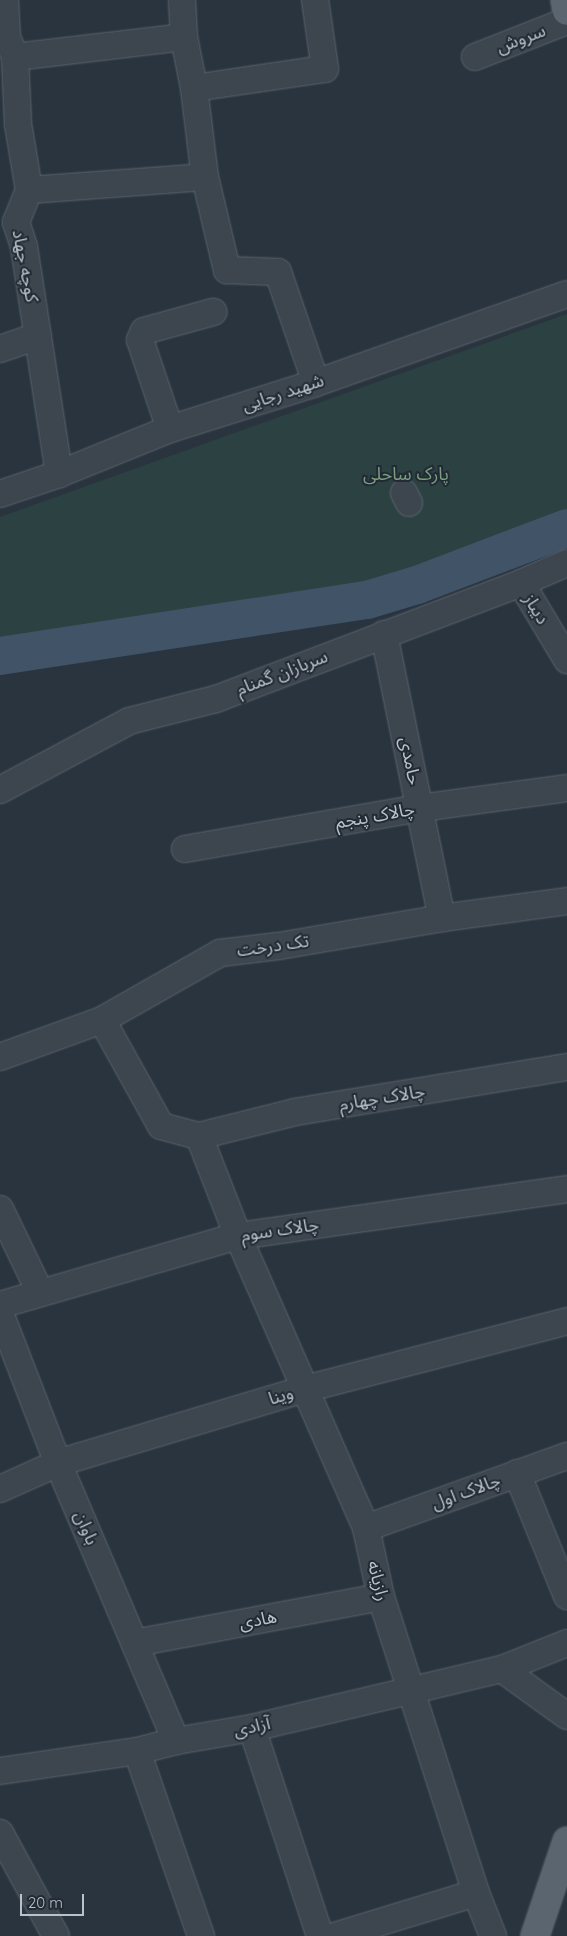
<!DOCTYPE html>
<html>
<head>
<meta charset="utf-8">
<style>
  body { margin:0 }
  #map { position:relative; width:567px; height:1936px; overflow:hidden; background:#29343f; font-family:Quicksand,"Noto Sans Arabic",sans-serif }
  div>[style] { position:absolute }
  .green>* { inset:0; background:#2c4141 }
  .river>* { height:38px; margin:-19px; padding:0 19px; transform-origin:19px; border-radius:19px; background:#415367 }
  .roads { filter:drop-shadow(0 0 1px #5b646d) drop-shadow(0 0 1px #5b646d) }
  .minor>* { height:26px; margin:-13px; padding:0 13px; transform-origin:13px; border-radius:13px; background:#3d464f }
  .major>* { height:28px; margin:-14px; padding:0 14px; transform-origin:14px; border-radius:14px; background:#5b656f }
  span { translate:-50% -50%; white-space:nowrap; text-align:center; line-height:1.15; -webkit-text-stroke:4px #222b35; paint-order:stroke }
  .street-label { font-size:18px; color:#bac1ca }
  .park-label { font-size:18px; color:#7b9d80 }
  .scale { position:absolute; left:20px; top:1894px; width:64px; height:22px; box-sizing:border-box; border:2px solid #bac1ca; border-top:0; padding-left:6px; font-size:15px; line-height:18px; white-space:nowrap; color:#bac1ca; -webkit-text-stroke:4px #222b35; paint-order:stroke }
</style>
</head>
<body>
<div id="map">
  <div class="green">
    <div style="clip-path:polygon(567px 314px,567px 511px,437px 565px,337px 593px,0 644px,0 517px)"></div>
  </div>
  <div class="river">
    <div style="left:0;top:656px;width:371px;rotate:-8.7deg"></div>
    <div style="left:367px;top:600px;width:52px;rotate:-16.7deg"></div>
    <div style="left:417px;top:585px;width:160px;rotate:-20.8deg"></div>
  </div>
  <div class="roads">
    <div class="minor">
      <div style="left:5px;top:0;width:37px;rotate:87deg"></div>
      <div style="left:7px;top:37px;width:22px;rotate:68deg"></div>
      <div style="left:15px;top:57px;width:67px;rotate:87.4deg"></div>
      <div style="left:18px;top:124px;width:67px;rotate:80.5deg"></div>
      <div style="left:29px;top:190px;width:35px;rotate:112deg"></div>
      <div style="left:16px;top:222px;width:26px;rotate:72deg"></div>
      <div style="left:24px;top:247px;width:230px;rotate:81.2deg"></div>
      <div style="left:182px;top:0;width:37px;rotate:87deg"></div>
      <div style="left:184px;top:37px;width:52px;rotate:78.9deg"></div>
      <div style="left:194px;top:88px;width:90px;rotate:83deg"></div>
      <div style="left:205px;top:177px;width:96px;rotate:76.7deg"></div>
      <div style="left:227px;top:270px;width:51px;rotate:2.2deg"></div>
      <div style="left:278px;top:272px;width:117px;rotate:71.1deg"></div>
      <div style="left:15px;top:57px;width:170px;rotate:-6.7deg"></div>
      <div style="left:475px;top:57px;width:99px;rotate:-21.4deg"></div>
      <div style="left:194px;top:88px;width:132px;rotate:-8.3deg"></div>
      <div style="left:325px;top:69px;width:70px;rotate:-98.2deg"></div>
      <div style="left:29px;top:190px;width:176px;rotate:-4.2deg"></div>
      <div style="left:0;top:349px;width:40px;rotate:-18.9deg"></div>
      <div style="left:170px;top:429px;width:94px;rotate:-108.6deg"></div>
      <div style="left:140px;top:340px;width:10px;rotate:-66deg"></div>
      <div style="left:144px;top:331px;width:72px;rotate:-15.4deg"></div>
      <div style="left:404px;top:493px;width:11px;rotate:63deg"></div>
      <div style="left:0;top:494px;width:62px;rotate:-18.7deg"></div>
      <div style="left:59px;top:474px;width:120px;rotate:-22.1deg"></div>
      <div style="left:170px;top:429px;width:153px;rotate:-17.5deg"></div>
      <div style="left:316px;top:383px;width:266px;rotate:-19.5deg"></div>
      <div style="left:521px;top:583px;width:90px;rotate:59.1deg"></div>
      <div style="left:384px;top:634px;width:290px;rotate:78.5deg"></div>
      <div style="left:0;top:790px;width:146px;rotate:-28.1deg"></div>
      <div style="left:129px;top:721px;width:90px;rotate:-14.2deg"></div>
      <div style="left:216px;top:699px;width:326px;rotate:-20.8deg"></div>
      <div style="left:521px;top:583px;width:50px;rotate:-23.5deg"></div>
      <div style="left:185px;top:849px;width:239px;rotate:-9.9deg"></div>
      <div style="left:420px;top:808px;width:148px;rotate:-7.7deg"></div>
      <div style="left:102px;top:1020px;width:121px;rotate:60.9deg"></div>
      <div style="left:161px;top:1126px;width:39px;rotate:15deg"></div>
      <div style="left:199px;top:1136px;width:107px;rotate:68.7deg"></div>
      <div style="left:238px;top:1236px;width:319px;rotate:66.3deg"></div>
      <div style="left:366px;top:1528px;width:71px;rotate:77.7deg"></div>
      <div style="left:381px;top:1597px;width:311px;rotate:72.2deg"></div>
      <div style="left:476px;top:1893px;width:46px;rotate:68.4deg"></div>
      <div style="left:0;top:1057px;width:109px;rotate:-19.9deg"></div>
      <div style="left:102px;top:1020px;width:136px;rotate:-29.6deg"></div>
      <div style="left:220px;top:953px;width:59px;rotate:-6.8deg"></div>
      <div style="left:279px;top:946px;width:165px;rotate:-9.7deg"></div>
      <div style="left:442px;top:918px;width:126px;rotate:-7.7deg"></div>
      <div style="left:199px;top:1136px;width:99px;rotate:-14deg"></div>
      <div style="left:295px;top:1112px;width:276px;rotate:-9.4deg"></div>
      <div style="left:0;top:1209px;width:92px;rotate:64.3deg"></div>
      <div style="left:0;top:1305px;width:248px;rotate:-16.2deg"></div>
      <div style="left:238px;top:1236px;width:332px;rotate:-8.1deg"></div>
      <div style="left:0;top:1313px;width:161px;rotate:68.9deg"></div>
      <div style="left:58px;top:1463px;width:302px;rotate:67deg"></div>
      <div style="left:517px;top:1473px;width:133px;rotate:67.9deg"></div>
      <div style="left:0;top:1489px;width:64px;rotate:-24.1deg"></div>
      <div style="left:58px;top:1463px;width:258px;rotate:-16.7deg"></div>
      <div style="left:305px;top:1389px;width:271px;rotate:-14.5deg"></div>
      <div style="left:366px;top:1528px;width:214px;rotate:-19.7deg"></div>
      <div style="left:135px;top:1643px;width:250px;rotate:-10.6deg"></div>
      <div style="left:502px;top:1669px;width:80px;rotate:35.9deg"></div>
      <div style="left:252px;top:1728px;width:219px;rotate:71.9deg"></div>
      <div style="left:137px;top:1751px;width:196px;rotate:70.9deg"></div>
      <div style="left:0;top:1771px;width:138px;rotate:-8.3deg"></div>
      <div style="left:137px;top:1751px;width:40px;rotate:-14.4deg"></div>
      <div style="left:176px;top:1741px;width:77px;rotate:-9.7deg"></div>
      <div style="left:252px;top:1728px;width:257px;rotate:-13.3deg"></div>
      <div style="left:502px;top:1669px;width:70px;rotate:-21.8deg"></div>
      <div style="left:0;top:1833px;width:117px;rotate:61.5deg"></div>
      <div style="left:335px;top:1936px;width:147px;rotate:-17deg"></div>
    </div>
    <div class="major">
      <div style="left:565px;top:0;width:11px;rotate:80deg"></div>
      <div style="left:535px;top:1936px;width:100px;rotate:-71.4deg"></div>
    </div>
  </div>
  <div class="street-label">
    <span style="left:521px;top:39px;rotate:-21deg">سروش</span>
    <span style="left:25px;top:266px;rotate:79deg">کوچه جهاد</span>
    <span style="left:283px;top:393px;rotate:-18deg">شهید رجایی</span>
    <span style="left:536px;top:609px;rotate:59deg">دیباز</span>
    <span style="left:282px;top:673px;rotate:-21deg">سربازان گمنام</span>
    <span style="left:410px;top:761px;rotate:79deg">حامدی</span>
    <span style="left:375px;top:816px;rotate:-10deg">چالاک پنجم</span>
    <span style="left:273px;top:946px;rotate:-8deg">تک درخت</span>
    <span style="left:382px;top:1098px;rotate:-9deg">چالاک چهارم</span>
    <span style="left:280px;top:1230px;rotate:-8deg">چالاک سوم</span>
    <span style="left:281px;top:1396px;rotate:-17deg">وینا</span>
    <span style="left:466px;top:1492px;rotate:-20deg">چالاک اول</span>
    <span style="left:86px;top:1528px;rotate:67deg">باوان</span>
    <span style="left:378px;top:1581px;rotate:76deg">رازیانه</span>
    <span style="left:258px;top:1620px;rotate:-11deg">هادی</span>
    <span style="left:252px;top:1727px;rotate:-12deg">آزادی</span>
  </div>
  <div class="park-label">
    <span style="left:406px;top:474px">پارک ساحلی</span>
  </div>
  <div class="scale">20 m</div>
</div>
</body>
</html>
